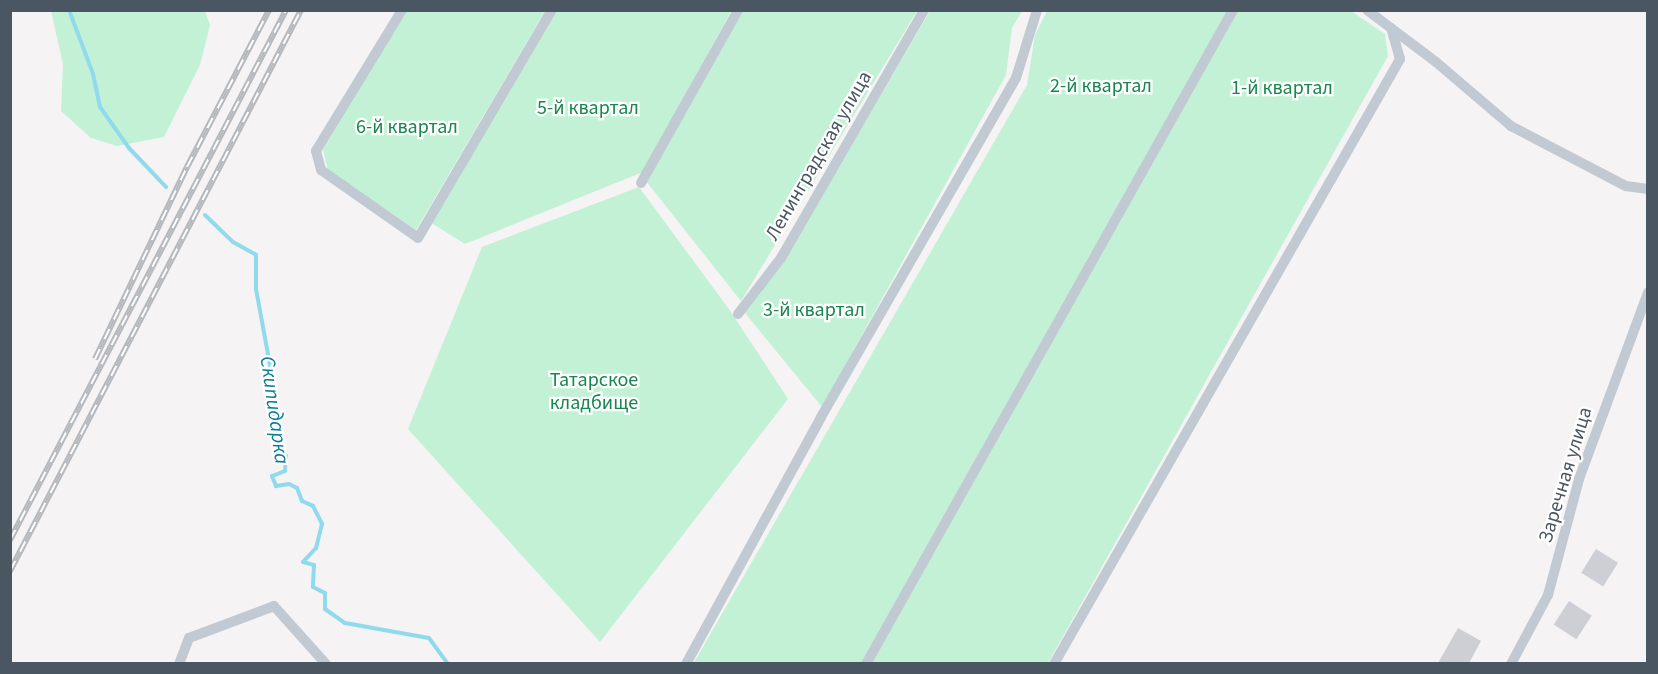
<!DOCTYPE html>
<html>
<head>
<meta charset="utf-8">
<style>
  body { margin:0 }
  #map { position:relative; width:1658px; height:674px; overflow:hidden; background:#f5f3f3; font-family:"Source Sans 3",sans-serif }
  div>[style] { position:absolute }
  .green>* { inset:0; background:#c3f1d5 }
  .stream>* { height:4px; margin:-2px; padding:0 2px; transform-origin:2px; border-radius:2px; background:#90daee }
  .building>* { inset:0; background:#cdcfd5; transform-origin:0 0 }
  .street>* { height:10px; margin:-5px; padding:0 5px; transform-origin:5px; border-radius:5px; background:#c1cad2 }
  .rail>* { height:6px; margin-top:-3px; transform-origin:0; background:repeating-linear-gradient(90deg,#fff 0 11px,#b5b8bd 0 22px); box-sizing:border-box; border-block:2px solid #b5b8bd }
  span { translate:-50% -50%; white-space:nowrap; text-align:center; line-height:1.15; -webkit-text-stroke:4.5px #fff; paint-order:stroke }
  .park-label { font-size:20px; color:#17864f }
  .street-label { font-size:20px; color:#4a5661 }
  .water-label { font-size:21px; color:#0c7c9b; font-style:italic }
  .frame { position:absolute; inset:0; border:12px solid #4a5661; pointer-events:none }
</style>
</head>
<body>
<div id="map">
  <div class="green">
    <div style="clip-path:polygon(51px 11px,205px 11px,210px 25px,200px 65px,164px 137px,117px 146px,91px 138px,61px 111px,63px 64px)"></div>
    <div style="clip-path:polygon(405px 11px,545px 11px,416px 230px,328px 170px,323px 150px)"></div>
    <div style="clip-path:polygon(554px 11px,731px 11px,643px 172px,465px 244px,430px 222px)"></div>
    <div style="clip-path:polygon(742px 11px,917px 11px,741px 301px,646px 181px)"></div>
    <div style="clip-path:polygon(930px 11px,1022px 11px,1012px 28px,1006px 75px,822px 407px,745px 313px,785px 259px)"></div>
    <div style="clip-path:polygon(1047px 11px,1227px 11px,861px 663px,693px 664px,1027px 85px,1035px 35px)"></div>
    <div style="clip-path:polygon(1237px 11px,1351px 11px,1385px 34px,1388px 56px,1048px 663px,871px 664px)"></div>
    <div style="clip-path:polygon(639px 187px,731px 312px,788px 399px,600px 642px,408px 429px,482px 247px)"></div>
  </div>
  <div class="stream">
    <div style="left:69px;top:10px;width:68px;rotate:69.4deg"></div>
    <div style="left:93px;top:74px;width:34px;rotate:78deg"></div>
    <div style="left:100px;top:107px;width:50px;rotate:54.7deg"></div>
    <div style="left:129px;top:148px;width:54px;rotate:46.5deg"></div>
    <div style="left:205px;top:215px;width:39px;rotate:44deg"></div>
    <div style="left:233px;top:242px;width:26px;rotate:29deg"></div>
    <div style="left:256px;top:255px;width:34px;rotate:90deg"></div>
    <div style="left:256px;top:289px;width:100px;rotate:79.6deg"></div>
    <div style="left:274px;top:387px;width:30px;rotate:92deg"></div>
    <div style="left:273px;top:417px;width:15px;rotate:58deg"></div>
    <div style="left:281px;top:430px;width:16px;rotate:101deg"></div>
    <div style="left:278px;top:446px;width:13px;rotate:51deg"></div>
    <div style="left:286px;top:456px;width:15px;rotate:94deg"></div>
    <div style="left:285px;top:471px;width:14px;rotate:159deg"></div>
    <div style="left:272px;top:476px;width:11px;rotate:68deg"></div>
    <div style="left:276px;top:486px;width:13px;rotate:-9deg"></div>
    <div style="left:289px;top:484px;width:9px;rotate:27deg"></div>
    <div style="left:297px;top:488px;width:14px;rotate:69deg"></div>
    <div style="left:302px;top:501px;width:12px;rotate:24deg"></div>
    <div style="left:313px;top:506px;width:20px;rotate:63deg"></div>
    <div style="left:322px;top:524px;width:25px;rotate:104deg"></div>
    <div style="left:316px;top:548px;width:19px;rotate:133deg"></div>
    <div style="left:303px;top:562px;width:11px;rotate:15deg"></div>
    <div style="left:314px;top:565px;width:22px;rotate:93deg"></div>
    <div style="left:313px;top:587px;width:13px;rotate:27deg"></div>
    <div style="left:325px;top:593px;width:16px;rotate:90deg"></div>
    <div style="left:325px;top:609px;width:24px;rotate:35deg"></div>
    <div style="left:345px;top:623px;width:85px;rotate:10.1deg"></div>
    <div style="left:429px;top:638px;width:32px;rotate:54deg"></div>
  </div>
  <div class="building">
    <div style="left:1596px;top:549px;width:26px;height:28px;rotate:32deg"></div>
    <div style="left:1569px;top:601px;width:27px;height:28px;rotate:33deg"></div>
    <div style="clip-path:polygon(1458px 628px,1481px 641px,1469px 663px,1438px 663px)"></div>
  </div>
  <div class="street">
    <div style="left:402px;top:10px;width:165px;rotate:121.4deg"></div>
    <div style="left:316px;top:151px;width:20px;rotate:75deg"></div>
    <div style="left:321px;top:170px;width:118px;rotate:35deg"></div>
    <div style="left:418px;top:238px;width:264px;rotate:-59.6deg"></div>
    <div style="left:1367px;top:10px;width:86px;rotate:37deg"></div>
    <div style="left:1436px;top:62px;width:99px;rotate:40.5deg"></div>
    <div style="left:1511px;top:126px;width:130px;rotate:27.6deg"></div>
    <div style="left:1626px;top:186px;width:22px;rotate:8deg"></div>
    <div style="left:641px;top:183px;width:198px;rotate:-60.7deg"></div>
    <div style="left:738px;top:314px;width:71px;rotate:-52.5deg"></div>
    <div style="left:781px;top:258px;width:286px;rotate:-60deg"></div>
    <div style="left:179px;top:664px;width:28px;rotate:-69deg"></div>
    <div style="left:189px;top:638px;width:91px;rotate:-20.6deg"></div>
    <div style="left:274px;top:606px;width:78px;rotate:48.1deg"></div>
    <div style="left:686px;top:664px;width:281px;rotate:-61.3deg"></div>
    <div style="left:821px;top:417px;width:391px;rotate:-60.1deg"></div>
    <div style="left:1016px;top:78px;width:71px;rotate:-72.8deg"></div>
    <div style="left:866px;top:664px;width:750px;rotate:-60.7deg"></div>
    <div style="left:1054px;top:664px;width:697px;rotate:-60.23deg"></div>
    <div style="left:1400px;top:59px;width:32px;rotate:-106deg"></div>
    <div style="left:1511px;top:664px;width:78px;rotate:-61.8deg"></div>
    <div style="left:1548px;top:595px;width:120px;rotate:-75deg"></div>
    <div style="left:1579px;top:479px;width:199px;rotate:-69.7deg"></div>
  </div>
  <div class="rail">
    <div style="left:95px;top:359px;width:213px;rotate:-64.4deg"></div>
    <div style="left:187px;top:167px;width:177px;rotate:-62.4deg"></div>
    <div style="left:10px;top:540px;width:598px;rotate:-62.49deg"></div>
    <div style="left:10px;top:571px;width:632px;rotate:-62.58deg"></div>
  </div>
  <div class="park-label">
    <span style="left:1101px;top:86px">2-й квартал</span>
    <span style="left:1282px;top:88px">1-й квартал</span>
    <span style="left:588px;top:108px">5-й квартал</span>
    <span style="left:407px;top:127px">6-й квартал</span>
    <span style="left:814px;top:310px">3-й квартал</span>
    <span style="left:594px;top:392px">Татарское<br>кладбище</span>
  </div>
  <div class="street-label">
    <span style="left:819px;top:156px;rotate:-60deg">Ленинградская улица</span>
    <span style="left:1566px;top:475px;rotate:-73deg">Заречная улица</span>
  </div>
  <div class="water-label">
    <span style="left:275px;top:410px;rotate:82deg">Скипидарка</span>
  </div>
  <div class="frame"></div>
</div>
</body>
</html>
